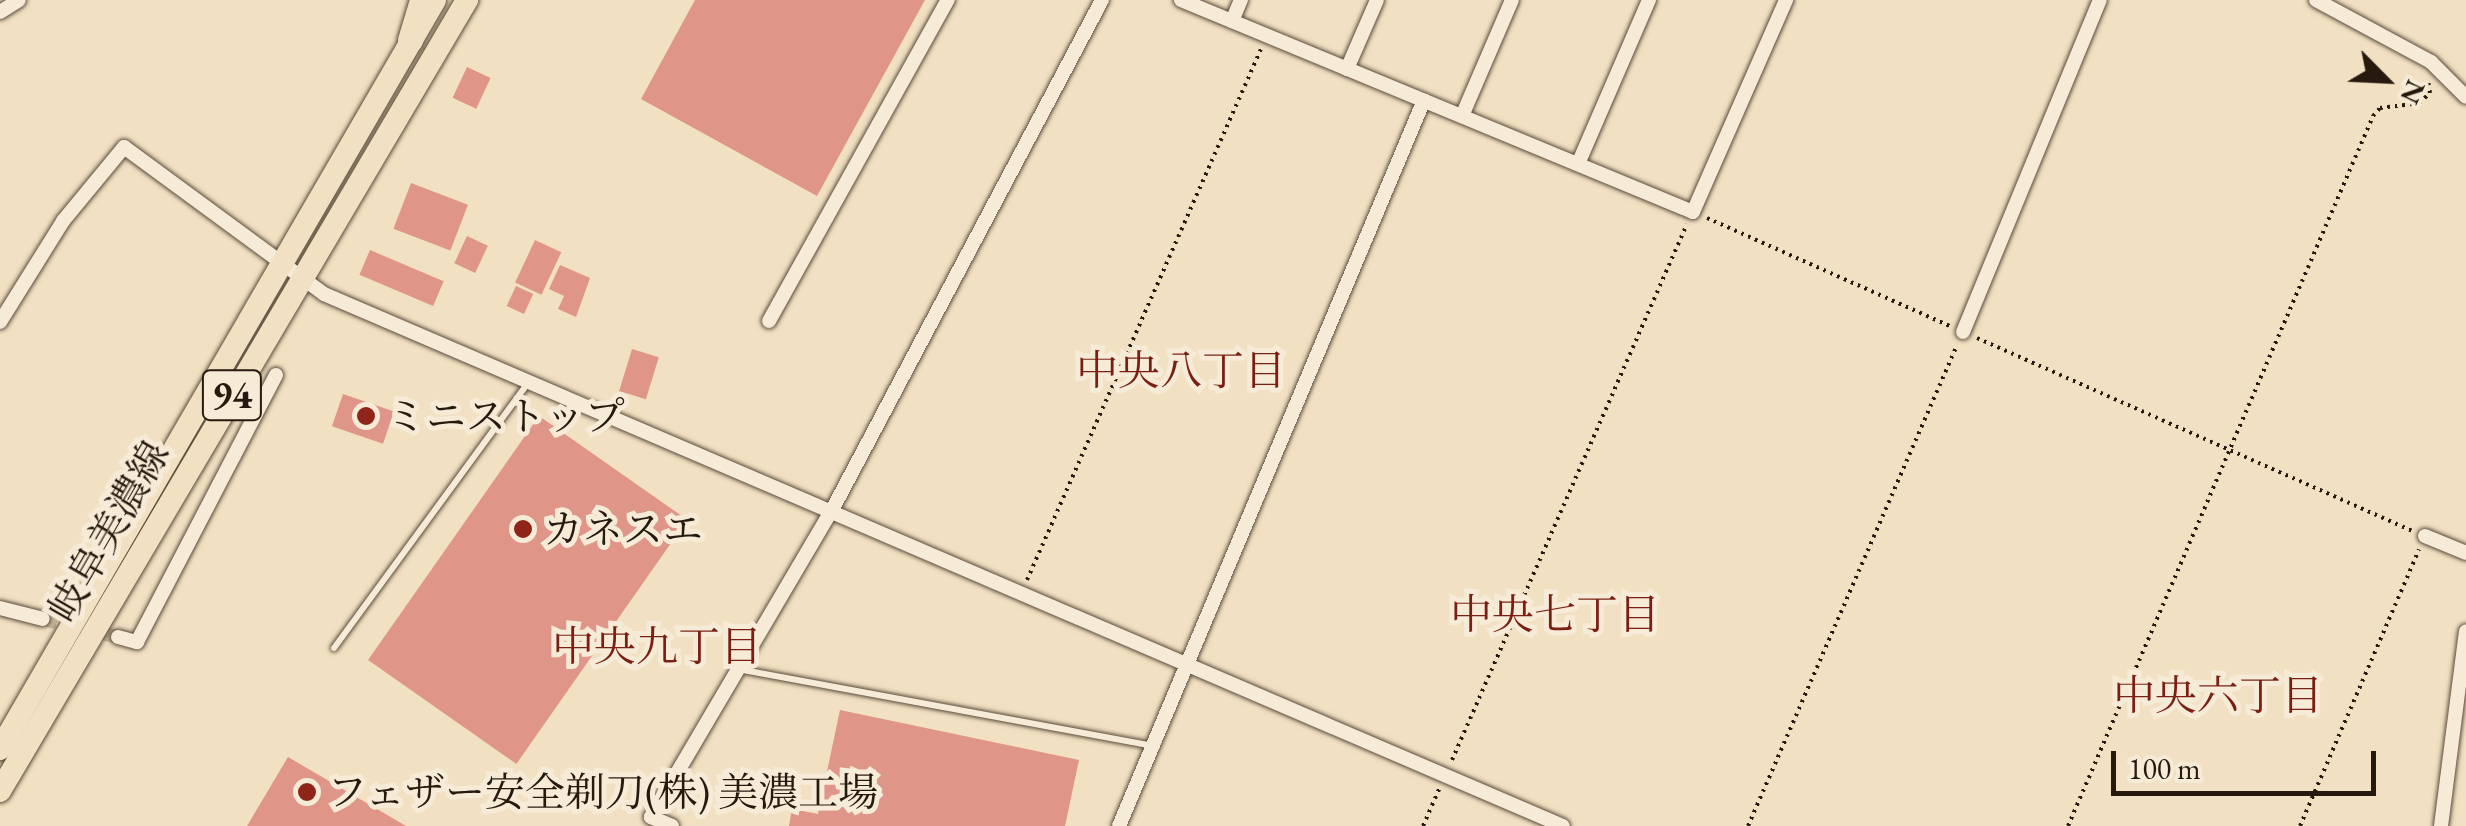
<!DOCTYPE html>
<html>
<head>
<meta charset="utf-8">
<style>
  body { margin:0 }
  #map { position:relative; width:2466px; height:826px; overflow:hidden; background:#f1e0c1; font-family:"EB Garamond","Noto Serif JP",serif }
  div>[style] { position:absolute }
  .building>* { inset:0; background:#df9587; transform-origin:0 0 }
  .street-tunnel>* { height:14px; margin-top:-7px; transform-origin:0; background:repeating-linear-gradient(90deg,#c8b89d 0 14px,transparent 0 21px) }
  .path>* { height:4px; margin-top:-2px; transform-origin:0; background:repeating-linear-gradient(90deg,#26190e 0 2.5px,transparent 0 7.5px) }
  .roads { filter:drop-shadow(0 0 2px #594b3b) drop-shadow(0 0 2px #594b3b) }
  .lane>* { height:6px; margin:-3px; padding:0 3px; transform-origin:3px; border-radius:3px; background:#f6ebd7 }
  .street>* { height:14px; margin:-7px; padding:0 7px; transform-origin:7px; border-radius:7px; background:#f6ebd7 }
  .primary>* { height:22px; margin:-11px; padding:0 11px; transform-origin:11px; border-radius:11px; background:#f1e0c1 }
  .highway>* { height:25px; margin:-12.5px; padding:0 12.5px; transform-origin:12.5px; border-radius:12.5px; background:#f1e0c1 }
  .dots>* { width:28px; height:28px; translate:-50% -50%; box-sizing:border-box; border:5px solid #f6ebd7; border-radius:50% }
  span { translate:-50% -50%; white-space:nowrap; text-align:center; line-height:1.15; -webkit-text-stroke:10px #f6ebd7; paint-order:stroke }
  .shield-label span { padding:2px 8px; background:#f6ebd7; border:2px solid; border-radius:8px; -webkit-text-stroke-width:0 }
  .shield-label { font-size:38px; color:#26190e; font-weight:700 }
  .poi-label { font-size:40px; color:#26190e }
  .left { translate:0 -50%; text-align:left }
  .street-label { font-size:40px; color:#26190e }
  .neighbourhood-label { font-size:42px; color:#7a1f14 }
  .north { position:absolute; left:2336px; top:30px; width:100px; height:100px; -webkit-text-stroke:8px #f6ebd7; paint-order:stroke; rotate:114deg; font-size:28px; font-weight:700; line-height:40px; text-align:center; color:#26190e }
  .north::after { content:''; display:block; margin:auto; width:35px; height:45px; background:#26190e; clip-path:polygon(50% 0,100% 100%,50% 72%,0 100%) }
  .scale { position:absolute; left:2111px; top:751px; width:265px; height:45px; box-sizing:border-box; border:5px solid #26190e; border-top:0; padding-left:12px; font-size:30px; line-height:35px; white-space:nowrap; color:#26190e; -webkit-text-stroke:8px #f6ebd7; paint-order:stroke }
</style>
</head>
<body>
<div id="map">
  <div class="building">
    <div style="clip-path:polygon(695px 0,925px 0,817px 196px,641px 99px)"></div>
    <div style="left:467px;top:67px;width:26px;height:34px;rotate:25deg"></div>
    <div style="left:411px;top:183px;width:61px;height:49px;rotate:21deg"></div>
    <div style="left:467px;top:236px;width:23px;height:30px;rotate:25deg"></div>
    <div style="left:535px;top:240px;width:29px;height:47px;rotate:25deg"></div>
    <div style="left:370px;top:250px;width:80px;height:27px;rotate:23deg"></div>
    <div style="clip-path:polygon(560px 265px,590px 278px,576px 317px,558px 309px,564px 296px,549px 289px)"></div>
    <div style="left:516px;top:286px;width:19px;height:22px;rotate:25deg"></div>
    <div style="left:632px;top:349px;width:28px;height:44px;rotate:17deg"></div>
    <div style="left:343px;top:394px;width:54px;height:34px;rotate:19deg"></div>
    <div style="left:539px;top:416px;width:181px;height:298px;rotate:35deg"></div>
    <div style="clip-path:polygon(840px 710px,1079px 760px,1065px 826px,789px 826px,792px 809px,818px 814px)"></div>
    <div style="clip-path:polygon(288px 757px,406px 826px,247px 826px)"></div>
  </div>
  <div class="street-tunnel">
    <div style="left:43px;top:619px;width:77px;rotate:13.5deg"></div>
  </div>
  <div class="path">
    <div style="left:1707px;top:218px;width:266px;rotate:24deg"></div>
    <div style="left:1977px;top:338px;width:476px;rotate:23.9deg"></div>
    <div style="left:1027px;top:580px;width:580px;rotate:-66.22deg"></div>
    <div style="left:1452px;top:760px;width:585px;rotate:-66.33deg"></div>
    <div style="left:1423px;top:826px;width:43px;rotate:-66.4deg"></div>
    <div style="left:1748px;top:826px;width:524px;rotate:-66.51deg"></div>
    <div style="left:2068px;top:826px;width:773px;rotate:-66.75deg"></div>
    <div style="left:2373px;top:116px;width:11px;rotate:-49deg"></div>
    <div style="left:2380px;top:108px;width:39px;rotate:-7deg"></div>
    <div style="left:2419px;top:103px;width:15px;rotate:-42deg"></div>
    <div style="left:2430px;top:93px;width:12px;rotate:-99deg"></div>
    <div style="left:2300px;top:826px;width:301px;rotate:-66.7deg"></div>
  </div>
  <div class="roads">
    <div class="lane">
      <div style="left:334px;top:648px;width:328px;rotate:-53.8deg"></div>
      <div style="left:738px;top:669px;width:421px;rotate:10.5deg"></div>
    </div>
    <div class="street">
      <div style="left:1181px;top:0;width:554px;rotate:22.49deg"></div>
      <div style="left:1693px;top:212px;width:232px;rotate:-66.3deg"></div>
      <div style="left:2316px;top:0;width:131px;rotate:28.3deg"></div>
      <div style="left:2431px;top:62px;width:49px;rotate:45deg"></div>
      <div style="left:0;top:12px;width:22px;rotate:-32deg"></div>
      <div style="left:1232px;top:21px;width:23px;rotate:-67deg"></div>
      <div style="left:1347px;top:69px;width:75px;rotate:-66.5deg"></div>
      <div style="left:1462px;top:116px;width:126px;rotate:-66.7deg"></div>
      <div style="left:1578px;top:164px;width:179px;rotate:-66.6deg"></div>
      <div style="left:769px;top:321px;width:368px;rotate:-60.9deg"></div>
      <div style="left:0;top:322px;width:119px;rotate:-58deg"></div>
      <div style="left:63px;top:221px;width:96px;rotate:-50.5deg"></div>
      <div style="left:124px;top:147px;width:248px;rotate:36.3deg"></div>
      <div style="left:324px;top:294px;width:1348px;rotate:23.24deg"></div>
      <div style="left:1963px;top:332px;width:359px;rotate:-67.6deg"></div>
      <div style="left:2425px;top:536px;width:44px;rotate:22.5deg"></div>
      <div style="left:0;top:608px;width:44px;rotate:14.3deg"></div>
      <div style="left:118px;top:637px;width:20px;rotate:15deg"></div>
      <div style="left:137px;top:642px;width:301px;rotate:-62.5deg"></div>
      <div style="left:672px;top:826px;width:23px;rotate:-157deg"></div>
      <div style="left:651px;top:817px;width:354px;rotate:-59.5deg"></div>
      <div style="left:831px;top:512px;width:579px;rotate:-62.11deg"></div>
      <div style="left:1119px;top:826px;width:787px;rotate:-67.21deg"></div>
      <div style="left:2441px;top:826px;width:196px;rotate:-82.7deg"></div>
    </div>
    <div class="primary">
      <div style="left:0;top:749px;width:866px;rotate:-59.85deg"></div>
      <div style="left:0;top:791px;width:919px;rotate:-59.44deg"></div>
    </div>
    <div class="highway">
      <div style="left:410px;top:40px;width:42px;rotate:-73.3deg"></div>
    </div>
  </div>
  <div class="dots">
    <div style="left:366px;top:416px;background:#8f2418"></div>
    <div style="left:523px;top:529px;background:#8f2418"></div>
    <div style="left:307px;top:792px;background:#8f2418"></div>
  </div>
  <div class="shield-label">
    <span style="left:232px;top:395px">94</span>
  </div>
  <div class="poi-label">
    <span class="left" style="left:386px;top:416px">ミニストップ</span>
    <span class="left" style="left:543px;top:529px">カネスエ</span>
    <span class="left" style="left:327px;top:792px">フェザー安全剃刀(株) 美濃工場</span>
  </div>
  <div class="street-label">
    <span style="left:108px;top:531px;rotate:-60deg">岐阜美濃線</span>
  </div>
  <div class="neighbourhood-label">
    <span style="left:1181px;top:371px">中央八丁目</span>
    <span style="left:1555px;top:615px">中央七丁目</span>
    <span style="left:657px;top:647px">中央九丁目</span>
    <span style="left:2218px;top:696px">中央六丁目</span>
  </div>
  <div class="north">N</div>
  <div class="scale">100 m</div>
</div>
</body>
</html>
